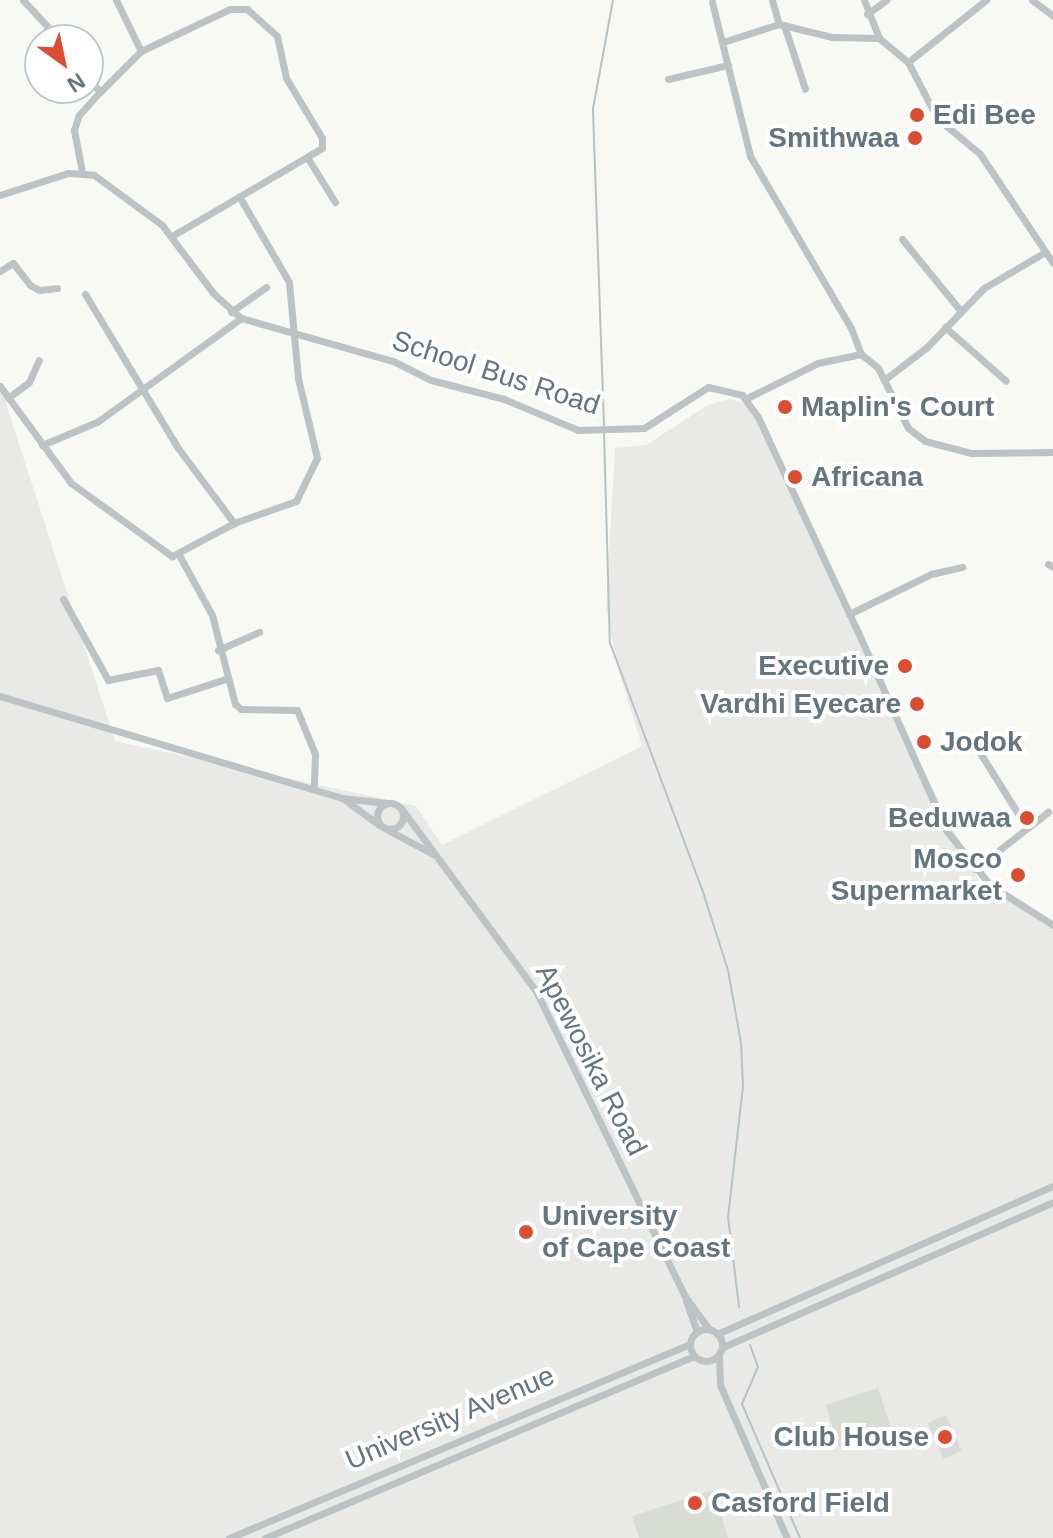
<!DOCTYPE html>
<html>
<head>
<meta charset="utf-8">
<style>
  body { margin:0 }
  #map { position:relative; width:1053px; height:1538px; overflow:hidden; background:#f8f8f5; font-family:Arial,sans-serif }
  div>[style] { position:absolute }
  .built>* { inset:0; background:#e9e9e8 }
  .green>* { inset:0; background:#d8dcd5; transform-origin:0 0 }
  .stream>* { height:2px; margin:-1px; padding:0 1px; transform-origin:1px; border-radius:1px; background:#b6c3c6 }
  .minor>* { height:7px; margin:-3.5px; padding:0 3.5px; transform-origin:3.5px; border-radius:3.5px; background:#bdc2c5 }
  .minor>.ring { margin:-3.5px; padding:0; box-sizing:content-box; background:none; border:7px solid #bdc2c5; border-radius:50% }
  .dots>* { width:22px; height:22px; translate:-50% -50%; box-sizing:border-box; border:4px solid #fff; border-radius:50% }
  span { translate:-50% -50%; white-space:nowrap; text-align:center; line-height:1.15; -webkit-text-stroke:8px #fff; paint-order:stroke }
  .poi-label { font-size:28px; color:#64757f; font-weight:700 }
  .left { translate:0 -50%; text-align:left }
  .right { translate:-100% -50%; text-align:right }
  .street-label { font-size:28px; color:#64757f }
  .north { position:absolute; left:24px; top:24px; width:80px; height:80px; box-sizing:border-box; background:#fff; border:2px solid #c1c8cc; border-radius:50%; rotate:147deg; font-size:22px; font-weight:700; line-height:32px; text-align:center; color:#64757f }
  .north::after { content:''; display:block; margin:auto; width:28px; height:36px; background:#da4d33; clip-path:polygon(50% 0,100% 100%,50% 72%,0 100%) }
</style>
</head>
<body>
<div id="map">
  <div class="built">
    <div style="clip-path:polygon(0 385px,115px 741px,416px 806px,442px 845px,642px 746px,618px 669px,606px 608px,615px 448px,646px 445px,708px 405px,729px 399px,748px 404px,758px 416px,885px 693px,979px 881px,1053px 926px,1053px 1538px,0 1538px)"></div>
  </div>
  <div class="green">
    <div style="left:878px;top:1388px;width:44px;height:55px;rotate:72deg"></div>
    <div style="left:946px;top:1415px;width:39px;height:20px;rotate:66deg"></div>
    <div style="clip-path:polygon(713px 1490px,728px 1538px,639px 1538px,632px 1516px)"></div>
  </div>
  <div class="stream">
    <div style="left:604px;top:426px;width:317px;rotate:-92deg"></div>
    <div style="left:593px;top:109px;width:111px;rotate:-79.6deg"></div>
    <div style="left:604px;top:433px;width:210px;rotate:88.4deg"></div>
    <div style="left:610px;top:643px;width:263px;rotate:69.5deg"></div>
    <div style="left:702px;top:889px;width:85px;rotate:72.2deg"></div>
    <div style="left:728px;top:970px;width:74px;rotate:79.9deg"></div>
    <div style="left:741px;top:1043px;width:43px;rotate:87.3deg"></div>
    <div style="left:743px;top:1086px;width:132px;rotate:96.5deg"></div>
    <div style="left:728px;top:1217px;width:91px;rotate:83deg"></div>
    <div style="left:750px;top:1345px;width:23px;rotate:70deg"></div>
    <div style="left:758px;top:1367px;width:40px;rotate:113.4deg"></div>
    <div style="left:742px;top:1404px;width:146px;rotate:66.6deg"></div>
  </div>
  <div class="minor">
    <div style="left:23px;top:0;width:54px;rotate:47.2deg"></div>
    <div style="left:116px;top:0;width:57px;rotate:63.9deg"></div>
    <div style="left:772px;top:0;width:25px;rotate:74deg"></div>
    <div style="left:864px;top:0;width:41px;rotate:68.5deg"></div>
    <div style="left:879px;top:38px;width:38px;rotate:40deg"></div>
    <div style="left:908px;top:62px;width:63px;rotate:62.6deg"></div>
    <div style="left:937px;top:118px;width:56px;rotate:39.9deg"></div>
    <div style="left:980px;top:154px;width:131px;rotate:56.2deg"></div>
    <div style="left:1032px;top:0;width:26px;rotate:37deg"></div>
    <div style="left:712px;top:2px;width:159px;rotate:76.1deg"></div>
    <div style="left:750px;top:156px;width:199px;rotate:59.6deg"></div>
    <div style="left:851px;top:328px;width:28px;rotate:69deg"></div>
    <div style="left:867px;top:14px;width:24px;rotate:-36deg"></div>
    <div style="left:784px;top:25px;width:67px;rotate:71.8deg"></div>
    <div style="left:723px;top:42px;width:59px;rotate:-17.8deg"></div>
    <div style="left:779px;top:24px;width:55px;rotate:13.8deg"></div>
    <div style="left:832px;top:37px;width:47px;rotate:1.2deg"></div>
    <div style="left:908px;top:62px;width:100px;rotate:-38.5deg"></div>
    <div style="left:668px;top:79px;width:62px;rotate:-13.1deg"></div>
    <div style="left:100px;top:92px;width:58px;rotate:-45deg"></div>
    <div style="left:141px;top:51px;width:98px;rotate:-25.3deg"></div>
    <div style="left:230px;top:9px;width:17px"></div>
    <div style="left:247px;top:9px;width:40px;rotate:42deg"></div>
    <div style="left:277px;top:36px;width:43px;rotate:77.9deg"></div>
    <div style="left:286px;top:78px;width:70px;rotate:59deg"></div>
    <div style="left:322px;top:138px;width:10px;rotate:90deg"></div>
    <div style="left:322px;top:148px;width:174px;rotate:149.6deg"></div>
    <div style="left:307px;top:157px;width:53px;rotate:58.1deg"></div>
    <div style="left:82px;top:172px;width:43px;rotate:-100.8deg"></div>
    <div style="left:74px;top:130px;width:16px;rotate:-72deg"></div>
    <div style="left:79px;top:115px;width:31px;rotate:-48deg"></div>
    <div style="left:100px;top:92px;width:19px;rotate:-129deg"></div>
    <div style="left:0;top:195px;width:71px;rotate:-17.9deg"></div>
    <div style="left:68px;top:173px;width:26px;rotate:4deg"></div>
    <div style="left:94px;top:175px;width:84px;rotate:36.3deg"></div>
    <div style="left:162px;top:225px;width:85px;rotate:53.1deg"></div>
    <div style="left:213px;top:293px;width:38px;rotate:42deg"></div>
    <div style="left:241px;top:318px;width:158px;rotate:15.8deg"></div>
    <div style="left:393px;top:361px;width:42px;rotate:26.6deg"></div>
    <div style="left:431px;top:380px;width:75px;rotate:14.6deg"></div>
    <div style="left:504px;top:399px;width:80px;rotate:22.7deg"></div>
    <div style="left:578px;top:430px;width:66px;rotate:-1.7deg"></div>
    <div style="left:644px;top:428px;width:76px;rotate:-32.6deg"></div>
    <div style="left:708px;top:387px;width:35px;rotate:13deg"></div>
    <div style="left:742px;top:395px;width:27px;rotate:54deg"></div>
    <div style="left:758px;top:417px;width:237px;rotate:65.1deg"></div>
    <div style="left:858px;top:632px;width:217px;rotate:66deg"></div>
    <div style="left:946px;top:830px;width:70px;rotate:51.3deg"></div>
    <div style="left:990px;top:885px;width:75px;rotate:32.4deg"></div>
    <div style="left:902px;top:239px;width:92px;rotate:50.8deg"></div>
    <div style="left:0;top:271px;width:15px;rotate:-32deg"></div>
    <div style="left:13px;top:263px;width:28px;rotate:52deg"></div>
    <div style="left:30px;top:285px;width:10px;rotate:29deg"></div>
    <div style="left:39px;top:290px;width:18px;rotate:-6deg"></div>
    <div style="left:85px;top:294px;width:180px;rotate:58.9deg"></div>
    <div style="left:178px;top:448px;width:94px;rotate:53.3deg"></div>
    <div style="left:231px;top:312px;width:43px;rotate:-35.5deg"></div>
    <div style="left:945px;top:327px;width:81px;rotate:41.5deg"></div>
    <div style="left:884px;top:380px;width:54px;rotate:-37.5deg"></div>
    <div style="left:927px;top:347px;width:82px;rotate:-46deg"></div>
    <div style="left:984px;top:288px;width:71px;rotate:-30.5deg"></div>
    <div style="left:0;top:386px;width:120px;rotate:53.8deg"></div>
    <div style="left:71px;top:483px;width:125px;rotate:35.9deg"></div>
    <div style="left:172px;top:556px;width:70px;rotate:-28deg"></div>
    <div style="left:234px;top:523px;width:66px;rotate:-19.5deg"></div>
    <div style="left:296px;top:501px;width:48px;rotate:-64deg"></div>
    <div style="left:317px;top:458px;width:82px;rotate:-103.4deg"></div>
    <div style="left:298px;top:378px;width:96px;rotate:-95.4deg"></div>
    <div style="left:289px;top:282px;width:99px;rotate:-120.2deg"></div>
    <div style="left:8px;top:398px;width:26px;rotate:-37deg"></div>
    <div style="left:29px;top:382px;width:24px;rotate:-66deg"></div>
    <div style="left:745px;top:399px;width:81px;rotate:-26.3deg"></div>
    <div style="left:818px;top:363px;width:44px;rotate:-11.8deg"></div>
    <div style="left:861px;top:354px;width:22px;rotate:39deg"></div>
    <div style="left:878px;top:368px;width:67px;rotate:63.4deg"></div>
    <div style="left:908px;top:428px;width:21px;rotate:37deg"></div>
    <div style="left:925px;top:441px;width:48px;rotate:14.6deg"></div>
    <div style="left:971px;top:453px;width:82px;rotate:-0.7deg"></div>
    <div style="left:42px;top:445px;width:60px;rotate:-22.7deg"></div>
    <div style="left:97px;top:422px;width:178px;rotate:-35.8deg"></div>
    <div style="left:179px;top:555px;width:68px;rotate:61.2deg"></div>
    <div style="left:212px;top:615px;width:92px;rotate:75.5deg"></div>
    <div style="left:235px;top:704px;width:8px;rotate:40deg"></div>
    <div style="left:241px;top:709px;width:56px;rotate:1deg"></div>
    <div style="left:297px;top:710px;width:48px;rotate:67.8deg"></div>
    <div style="left:315px;top:754px;width:35px;rotate:92deg"></div>
    <div style="left:1048px;top:564px;width:6px;rotate:31deg"></div>
    <div style="left:63px;top:599px;width:93px;rotate:60.9deg"></div>
    <div style="left:108px;top:680px;width:51px;rotate:-11.3deg"></div>
    <div style="left:158px;top:670px;width:29px;rotate:72deg"></div>
    <div style="left:167px;top:698px;width:62px;rotate:-17.9deg"></div>
    <div style="left:849px;top:614px;width:91px;rotate:-26deg"></div>
    <div style="left:931px;top:574px;width:32px;rotate:-13deg"></div>
    <div style="left:218px;top:650px;width:45px;rotate:-23.7deg"></div>
    <div style="left:0;top:696px;width:357px;rotate:16.6deg"></div>
    <div style="left:342px;top:798px;width:45px;rotate:6.3deg"></div>
    <div style="left:972px;top:740px;width:104px;rotate:58deg"></div>
    <div style="left:344px;top:799px;width:44px;rotate:36.6deg"></div>
    <div class="ring" style="left:377px;top:803px;width:19px;height:19px"></div>
    <div style="left:401px;top:808px;width:227px;rotate:53.6deg"></div>
    <div style="left:536px;top:991px;width:338px;rotate:64deg"></div>
    <div style="left:684px;top:1295px;width:42px;rotate:53.7deg"></div>
    <div style="left:388px;top:830px;width:51px;rotate:28.1deg"></div>
    <div style="left:975px;top:869px;width:93px;rotate:-38deg"></div>
    <div style="left:686px;top:1301px;width:33px;rotate:70deg"></div>
    <div class="ring" style="left:690px;top:1329px;width:25px;height:25px"></div>
    <div style="left:717px;top:1334px;width:367px;rotate:-23.8deg"></div>
    <div style="left:723px;top:1347px;width:360px;rotate:-23.7deg"></div>
    <div style="left:719px;top:1355px;width:30px;rotate:88deg"></div>
    <div style="left:720px;top:1385px;width:167px;rotate:66.4deg"></div>
    <div style="left:229px;top:1538px;width:500px;rotate:-22.82deg"></div>
    <div style="left:265px;top:1538px;width:466px;rotate:-23deg"></div>
  </div>
  <div class="dots">
    <div style="left:917px;top:115px;background:#da4d33"></div>
    <div style="left:915px;top:138px;background:#da4d33"></div>
    <div style="left:785px;top:407px;background:#da4d33"></div>
    <div style="left:795px;top:477px;background:#da4d33"></div>
    <div style="left:905px;top:666px;background:#da4d33"></div>
    <div style="left:917px;top:704px;background:#da4d33"></div>
    <div style="left:924px;top:742px;background:#da4d33"></div>
    <div style="left:1027px;top:818px;background:#da4d33"></div>
    <div style="left:1018px;top:875px;background:#da4d33"></div>
    <div style="left:526px;top:1232px;background:#da4d33"></div>
    <div style="left:945px;top:1437px;background:#da4d33"></div>
    <div style="left:695px;top:1503px;background:#da4d33"></div>
  </div>
  <div class="poi-label">
    <span class="left" style="left:933px;top:115px">Edi Bee</span>
    <span class="right" style="left:899px;top:138px">Smithwaa</span>
    <span class="left" style="left:801px;top:407px">Maplin's Court</span>
    <span class="left" style="left:811px;top:477px">Africana</span>
    <span class="right" style="left:889px;top:666px">Executive</span>
    <span class="right" style="left:901px;top:704px">Vardhi Eyecare</span>
    <span class="left" style="left:940px;top:742px">Jodok</span>
    <span class="right" style="left:1011px;top:818px">Beduwaa</span>
    <span class="right" style="left:1002px;top:875px">Mosco<br>Supermarket</span>
    <span class="left" style="left:542px;top:1232px">University<br>of Cape Coast</span>
    <span class="right" style="left:929px;top:1437px">Club House</span>
    <span class="left" style="left:711px;top:1503px">Casford Field</span>
  </div>
  <div class="street-label">
    <span style="left:496px;top:373px;rotate:18deg">School Bus Road</span>
    <span style="left:591px;top:1060px;rotate:63deg">Apewosika Road</span>
    <span style="left:450px;top:1418px;rotate:-23deg">University Avenue</span>
  </div>
  <div class="north">N</div>
</div>
</body>
</html>
